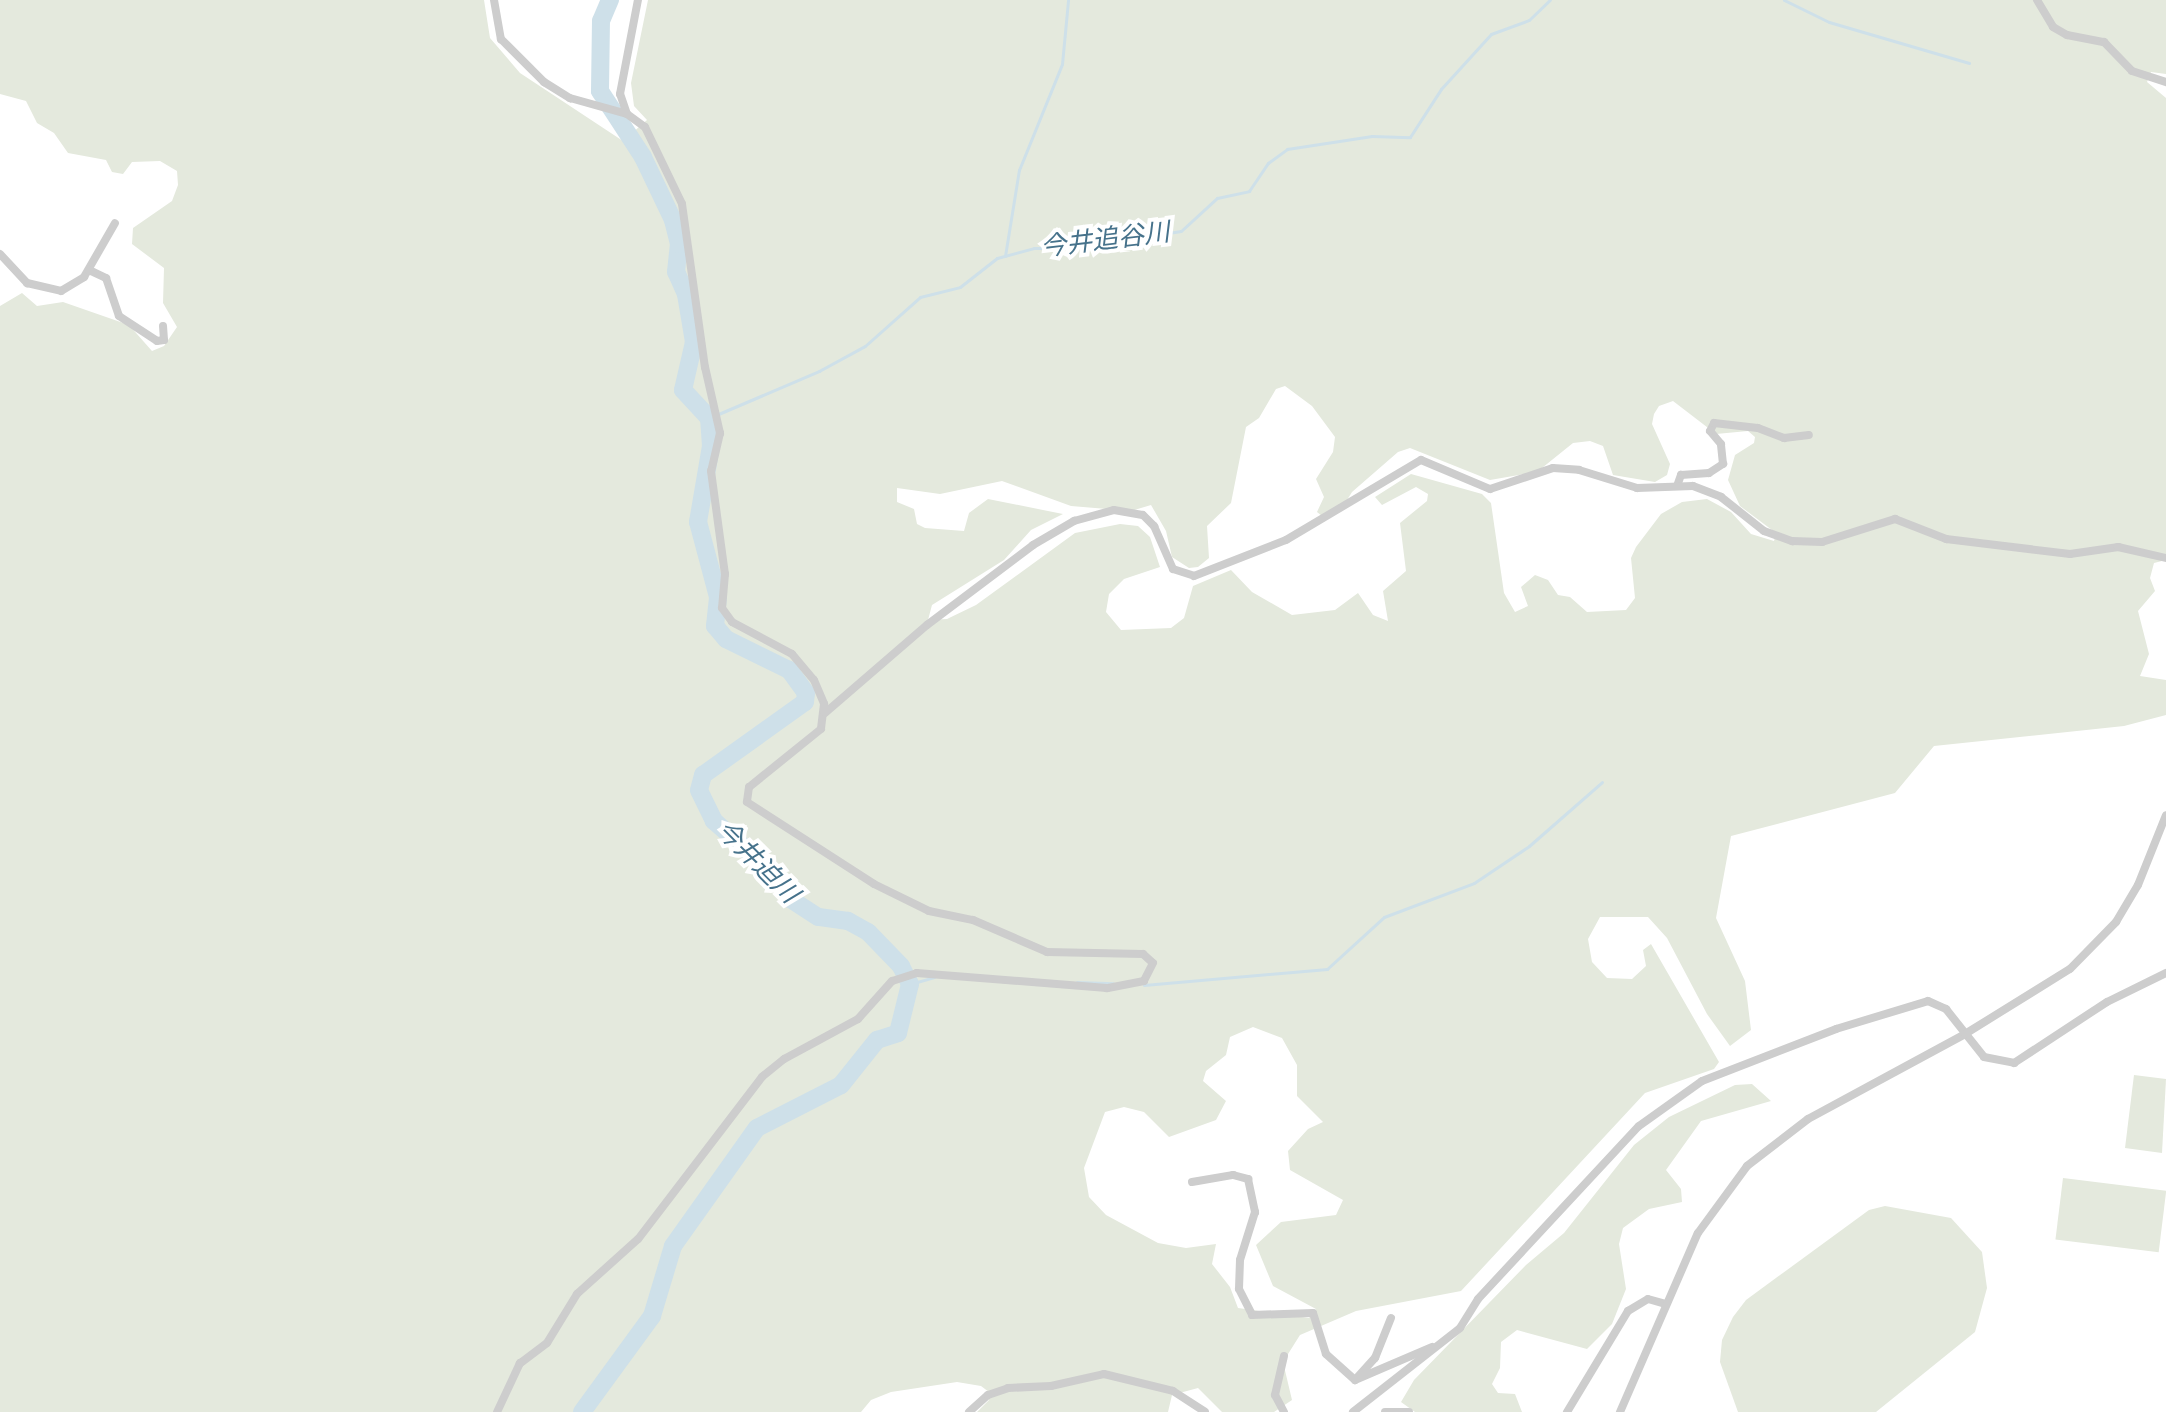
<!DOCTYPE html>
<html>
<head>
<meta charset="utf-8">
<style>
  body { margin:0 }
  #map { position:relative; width:2166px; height:1412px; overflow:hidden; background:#fff; font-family:Arial,"Noto Sans JP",sans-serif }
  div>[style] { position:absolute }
  .green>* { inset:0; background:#e4e9dd; transform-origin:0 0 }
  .stream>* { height:3px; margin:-1.5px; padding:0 1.5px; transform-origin:1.5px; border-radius:1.5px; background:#cee0e9 }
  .river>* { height:18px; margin:-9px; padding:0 9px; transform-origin:9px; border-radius:9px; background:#cee0e9 }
  .street>* { height:8px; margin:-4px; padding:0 4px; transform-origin:4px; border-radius:4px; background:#cdcdcd }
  span { translate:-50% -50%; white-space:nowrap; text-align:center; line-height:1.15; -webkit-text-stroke:8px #fff; paint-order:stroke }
  .water-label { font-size:26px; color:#46728b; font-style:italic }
</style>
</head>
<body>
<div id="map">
  <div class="green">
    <div style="clip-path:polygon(evenodd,0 0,484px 0,490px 38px,520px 73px,623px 141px,647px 120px,634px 106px,631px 83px,648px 0,2166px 0,2166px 74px,2151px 72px,2147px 82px,2166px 98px,2166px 560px,2154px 563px,2150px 578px,2155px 591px,2138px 611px,2149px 654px,2140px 676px,2166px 680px,2166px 715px,2124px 726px,1934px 746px,1895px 793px,1731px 836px,1716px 918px,1745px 981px,1751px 1030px,1730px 1046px,1707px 1014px,1667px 938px,1648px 917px,1600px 917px,1588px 939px,1592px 962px,1607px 978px,1632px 979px,1646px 966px,1643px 950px,1651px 944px,1719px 1062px,1714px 1069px,1645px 1093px,1461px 1291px,1356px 1311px,1300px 1335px,1283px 1362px,1292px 1400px,1274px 1412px,1222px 1412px,1198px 1388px,1172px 1395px,1168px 1412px,977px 1412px,989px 1400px,989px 1392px,981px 1386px,957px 1382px,891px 1392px,871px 1400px,861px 1412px,0 1412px,0 306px,22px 293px,37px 306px,63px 302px,129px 325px,152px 351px,164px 346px,177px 327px,163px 303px,164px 268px,132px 244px,133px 228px,172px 201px,178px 185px,177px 171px,160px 161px,132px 162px,123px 174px,112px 172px,106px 160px,68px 153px,54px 133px,37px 123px,26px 101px,0 94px,0 0,1285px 386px,1312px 406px,1335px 437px,1333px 452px,1316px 479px,1324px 497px,1317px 512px,1322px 516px,1342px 508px,1352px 492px,1398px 452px,1410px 448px,1490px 480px,1537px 472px,1573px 443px,1590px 441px,1603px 446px,1613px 475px,1655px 482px,1667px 475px,1670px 464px,1652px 424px,1654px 414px,1659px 406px,1673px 401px,1716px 434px,1748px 431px,1755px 437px,1754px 443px,1735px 455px,1728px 480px,1740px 506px,1776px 533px,1774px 541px,1751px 534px,1731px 512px,1707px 499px,1682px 502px,1661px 514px,1636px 547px,1631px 558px,1635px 598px,1626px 610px,1587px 612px,1570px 597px,1558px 595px,1548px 580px,1535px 575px,1521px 587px,1528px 606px,1515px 612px,1504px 593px,1491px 503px,1482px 494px,1411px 474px,1375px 497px,1382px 505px,1416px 487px,1428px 494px,1427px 501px,1400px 523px,1406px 571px,1383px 591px,1388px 621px,1373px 615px,1358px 593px,1335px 610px,1292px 615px,1252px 592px,1231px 570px,1193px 586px,1184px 618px,1171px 628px,1121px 630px,1106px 612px,1109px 594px,1124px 579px,1160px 567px,1150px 537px,1138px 526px,1120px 524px,1075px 533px,976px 605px,947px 619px,928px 620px,932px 605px,1004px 560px,1031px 530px,1063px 514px,988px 499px,969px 513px,964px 531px,925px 528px,917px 524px,914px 509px,897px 502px,897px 488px,940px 494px,1002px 481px,1071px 506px,1131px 511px,1151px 505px,1166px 531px,1172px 557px,1189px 568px,1198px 567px,1209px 558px,1207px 526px,1231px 503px,1246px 427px,1259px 418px,1276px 389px,1285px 386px,0 0,1253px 1027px,1282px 1038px,1297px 1065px,1297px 1096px,1323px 1122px,1308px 1129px,1288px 1151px,1290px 1170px,1343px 1200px,1336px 1215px,1281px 1222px,1256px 1245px,1273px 1286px,1316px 1309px,1309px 1318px,1238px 1308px,1230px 1287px,1212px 1264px,1216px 1244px,1186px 1248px,1158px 1243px,1106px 1215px,1089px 1197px,1084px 1168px,1105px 1112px,1124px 1107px,1144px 1112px,1169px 1137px,1216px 1120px,1226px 1101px,1203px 1081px,1206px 1071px,1226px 1055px,1230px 1037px,1253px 1027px)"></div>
    <div style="clip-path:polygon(2134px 1075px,2166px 1079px,2162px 1153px,2125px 1148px)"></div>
    <div style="clip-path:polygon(1752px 1084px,1771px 1101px,1701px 1121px,1666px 1170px,1681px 1189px,1682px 1202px,1649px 1209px,1623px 1228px,1619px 1244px,1626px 1289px,1612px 1324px,1587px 1349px,1517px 1330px,1501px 1342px,1500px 1368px,1492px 1384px,1498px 1393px,1515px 1394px,1522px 1412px,1415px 1412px,1401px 1402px,1414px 1380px,1526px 1265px,1564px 1233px,1634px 1145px,1669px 1117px,1735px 1085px)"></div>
    <div style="left:2063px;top:1178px;width:104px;height:62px;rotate:7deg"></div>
    <div style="clip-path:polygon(1885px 1206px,1951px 1218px,1982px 1252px,1987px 1288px,1975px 1332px,1876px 1412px,1738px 1412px,1720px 1362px,1722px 1340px,1733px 1317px,1746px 1300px,1869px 1210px)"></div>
  </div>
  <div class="stream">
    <div style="left:1784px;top:0;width:50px;rotate:26.1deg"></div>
    <div style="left:1829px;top:22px;width:146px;rotate:16.3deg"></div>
    <div style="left:1005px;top:256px;width:87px;rotate:-80.8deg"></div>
    <div style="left:1019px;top:170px;width:114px;rotate:-67.9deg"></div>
    <div style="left:1062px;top:64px;width:64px;rotate:-84.6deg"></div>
    <div style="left:709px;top:418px;width:120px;rotate:-23.1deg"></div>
    <div style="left:819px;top:371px;width:52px;rotate:-28.5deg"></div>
    <div style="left:865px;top:346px;width:74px;rotate:-41.7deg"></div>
    <div style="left:920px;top:297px;width:41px;rotate:-14deg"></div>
    <div style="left:960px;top:287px;width:47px;rotate:-38.1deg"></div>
    <div style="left:997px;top:258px;width:38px;rotate:-15deg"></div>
    <div style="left:1034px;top:248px;width:41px"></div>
    <div style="left:1075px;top:248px;width:107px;rotate:-9.1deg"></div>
    <div style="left:1181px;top:231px;width:49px;rotate:-42.5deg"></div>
    <div style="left:1217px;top:198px;width:33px;rotate:-12deg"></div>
    <div style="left:1249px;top:191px;width:34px;rotate:-56deg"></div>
    <div style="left:1268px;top:163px;width:24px;rotate:-36deg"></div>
    <div style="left:1287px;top:149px;width:86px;rotate:-8.7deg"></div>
    <div style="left:1372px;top:136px;width:38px;rotate:2deg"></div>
    <div style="left:1410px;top:137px;width:57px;rotate:-57.1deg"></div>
    <div style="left:1441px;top:89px;width:74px;rotate:-47.7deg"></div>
    <div style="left:1491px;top:34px;width:40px;rotate:-20.2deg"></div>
    <div style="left:1529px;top:20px;width:29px;rotate:-44deg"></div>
    <div style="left:1077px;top:982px;width:36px;rotate:2deg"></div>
    <div style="left:910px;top:984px;width:25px;rotate:-16deg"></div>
    <div style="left:1144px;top:985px;width:184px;rotate:-5deg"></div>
    <div style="left:1327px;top:969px;width:77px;rotate:-42.4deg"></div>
    <div style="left:1384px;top:917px;width:96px;rotate:-20.7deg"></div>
    <div style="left:1474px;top:883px;width:66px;rotate:-33.9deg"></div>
    <div style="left:1529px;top:846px;width:97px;rotate:-41.2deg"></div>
  </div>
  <div class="river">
    <div style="left:582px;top:1412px;width:119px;rotate:-53.9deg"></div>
    <div style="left:652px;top:1316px;width:73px;rotate:-73.3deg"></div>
    <div style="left:673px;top:1246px;width:145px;rotate:-54.6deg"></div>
    <div style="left:757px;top:1128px;width:94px;rotate:-27.1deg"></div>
    <div style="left:841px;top:1085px;width:58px;rotate:-51.3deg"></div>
    <div style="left:877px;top:1040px;width:22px;rotate:-18deg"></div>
    <div style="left:898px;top:1033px;width:50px;rotate:-76.2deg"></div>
    <div style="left:910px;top:984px;width:20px;rotate:-117deg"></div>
    <div style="left:901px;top:966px;width:47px;rotate:-134.1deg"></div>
    <div style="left:868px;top:932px;width:23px;rotate:-151deg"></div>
    <div style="left:848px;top:921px;width:30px;rotate:-172deg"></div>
    <div style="left:818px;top:917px;width:33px;rotate:-147deg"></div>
    <div style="left:790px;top:899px;width:20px;rotate:-114deg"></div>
    <div style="left:782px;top:881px;width:91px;rotate:-138.6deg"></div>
    <div style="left:714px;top:821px;width:34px;rotate:-116deg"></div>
    <div style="left:699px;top:790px;width:16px;rotate:-75deg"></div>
    <div style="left:703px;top:775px;width:125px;rotate:-35.6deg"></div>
    <div style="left:805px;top:702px;width:9px;rotate:-84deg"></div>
    <div style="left:806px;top:693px;width:29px;rotate:-126deg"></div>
    <div style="left:789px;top:670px;width:70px;rotate:-153.8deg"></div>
    <div style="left:726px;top:639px;width:17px;rotate:-130deg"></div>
    <div style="left:715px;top:626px;width:29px;rotate:-84deg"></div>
    <div style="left:718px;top:597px;width:78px;rotate:-104.9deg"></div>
    <div style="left:698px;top:522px;width:77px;rotate:-80.3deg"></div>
    <div style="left:711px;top:446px;width:28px;rotate:-94deg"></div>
    <div style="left:709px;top:418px;width:38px;rotate:-133deg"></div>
    <div style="left:683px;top:390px;width:49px;rotate:-77.1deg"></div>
    <div style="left:694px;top:342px;width:49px;rotate:-99.5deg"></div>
    <div style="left:686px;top:294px;width:24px;rotate:-114deg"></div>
    <div style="left:676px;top:272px;width:28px;rotate:-84deg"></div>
    <div style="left:679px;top:244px;width:25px;rotate:-104deg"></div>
    <div style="left:673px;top:220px;width:70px;rotate:-115.5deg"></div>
    <div style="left:643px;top:157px;width:79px;rotate:-123.1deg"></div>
    <div style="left:600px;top:91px;width:70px;rotate:-89.2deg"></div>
    <div style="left:601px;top:21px;width:23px;rotate:-67deg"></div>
  </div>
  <div class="street">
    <div style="left:494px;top:0;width:40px;rotate:80deg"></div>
    <div style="left:501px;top:39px;width:61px;rotate:45deg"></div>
    <div style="left:544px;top:82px;width:31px;rotate:32deg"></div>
    <div style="left:570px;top:98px;width:59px;rotate:15.7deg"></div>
    <div style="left:627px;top:114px;width:22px;rotate:36deg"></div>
    <div style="left:645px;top:127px;width:85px;rotate:64.3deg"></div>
    <div style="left:682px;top:204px;width:165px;rotate:82deg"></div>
    <div style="left:705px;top:367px;width:68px;rotate:77.2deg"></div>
    <div style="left:720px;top:433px;width:39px;rotate:103deg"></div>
    <div style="left:711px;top:471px;width:104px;rotate:82.3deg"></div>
    <div style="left:725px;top:574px;width:34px;rotate:95deg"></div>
    <div style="left:722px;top:608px;width:17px;rotate:54deg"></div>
    <div style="left:732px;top:622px;width:68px;rotate:28.1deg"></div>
    <div style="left:792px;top:654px;width:34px;rotate:50deg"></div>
    <div style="left:814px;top:680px;width:26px;rotate:67deg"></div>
    <div style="left:824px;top:704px;width:25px;rotate:97deg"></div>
    <div style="left:821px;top:729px;width:92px;rotate:141.1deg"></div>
    <div style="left:749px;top:787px;width:15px;rotate:98deg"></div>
    <div style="left:747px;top:802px;width:151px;rotate:32.8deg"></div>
    <div style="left:874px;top:884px;width:61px;rotate:26.1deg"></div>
    <div style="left:929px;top:911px;width:45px;rotate:11.6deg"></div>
    <div style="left:973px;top:920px;width:81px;rotate:23.4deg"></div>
    <div style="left:1047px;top:952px;width:96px;rotate:1.2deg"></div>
    <div style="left:1143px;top:954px;width:13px;rotate:42deg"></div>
    <div style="left:1153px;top:963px;width:20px;rotate:117deg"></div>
    <div style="left:1144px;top:981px;width:38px;rotate:169deg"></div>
    <div style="left:1107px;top:988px;width:191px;rotate:-175.5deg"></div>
    <div style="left:917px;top:973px;width:26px;rotate:162deg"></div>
    <div style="left:892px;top:981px;width:51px;rotate:131.8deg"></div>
    <div style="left:858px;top:1019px;width:84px;rotate:151.6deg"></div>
    <div style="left:784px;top:1059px;width:28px;rotate:141deg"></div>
    <div style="left:762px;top:1077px;width:204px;rotate:127.4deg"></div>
    <div style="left:638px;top:1239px;width:82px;rotate:138deg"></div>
    <div style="left:577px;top:1294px;width:57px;rotate:121.5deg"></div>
    <div style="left:547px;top:1343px;width:34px;rotate:143deg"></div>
    <div style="left:520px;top:1363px;width:54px;rotate:115.1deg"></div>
    <div style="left:2037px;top:0;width:31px;rotate:59deg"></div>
    <div style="left:2053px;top:27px;width:16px;rotate:30deg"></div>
    <div style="left:2067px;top:35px;width:38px;rotate:11deg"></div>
    <div style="left:2104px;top:42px;width:40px;rotate:46deg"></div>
    <div style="left:2132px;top:71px;width:36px;rotate:18deg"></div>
    <div style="left:627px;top:114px;width:21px;rotate:-109deg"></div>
    <div style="left:620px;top:94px;width:96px;rotate:-79.2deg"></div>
    <div style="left:0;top:254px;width:40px;rotate:47deg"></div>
    <div style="left:27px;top:283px;width:35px;rotate:13deg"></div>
    <div style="left:61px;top:291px;width:27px;rotate:-31deg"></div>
    <div style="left:84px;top:277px;width:62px;rotate:-60.1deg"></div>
    <div style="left:89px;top:270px;width:19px;rotate:25deg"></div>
    <div style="left:106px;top:278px;width:40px;rotate:71.1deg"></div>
    <div style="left:119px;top:316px;width:45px;rotate:33.3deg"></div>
    <div style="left:157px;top:341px;width:7px;rotate:-8deg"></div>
    <div style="left:164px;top:340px;width:14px;rotate:-94deg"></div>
    <div style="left:1677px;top:486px;width:12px;rotate:-70deg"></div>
    <div style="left:1681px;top:475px;width:28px;rotate:-4deg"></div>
    <div style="left:1709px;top:473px;width:17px;rotate:-33deg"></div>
    <div style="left:1723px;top:464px;width:20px;rotate:-96deg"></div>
    <div style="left:1721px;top:444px;width:17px;rotate:-130deg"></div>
    <div style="left:1710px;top:431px;width:9px;rotate:-63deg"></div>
    <div style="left:1714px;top:423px;width:44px;rotate:6.5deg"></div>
    <div style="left:1758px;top:428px;width:28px;rotate:21deg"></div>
    <div style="left:1784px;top:438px;width:25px;rotate:-7deg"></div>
    <div style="left:825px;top:713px;width:135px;rotate:-40.8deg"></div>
    <div style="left:927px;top:625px;width:133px;rotate:-37deg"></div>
    <div style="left:1033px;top:545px;width:48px;rotate:-30.3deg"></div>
    <div style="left:1074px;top:521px;width:41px;rotate:-15.4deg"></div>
    <div style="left:1114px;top:510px;width:29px;rotate:10deg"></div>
    <div style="left:1143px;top:515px;width:16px;rotate:45deg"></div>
    <div style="left:1154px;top:526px;width:47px;rotate:66.2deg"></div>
    <div style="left:1173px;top:569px;width:22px;rotate:18deg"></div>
    <div style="left:1194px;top:576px;width:99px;rotate:-21.4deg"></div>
    <div style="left:1286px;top:540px;width:157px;rotate:-30.7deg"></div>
    <div style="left:1421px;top:460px;width:75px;rotate:22.8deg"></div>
    <div style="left:1490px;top:489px;width:66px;rotate:-18.4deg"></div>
    <div style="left:1553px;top:468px;width:26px;rotate:4deg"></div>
    <div style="left:1579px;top:470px;width:61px;rotate:17.2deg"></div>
    <div style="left:1637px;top:488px;width:56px;rotate:-2deg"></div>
    <div style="left:1693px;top:486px;width:30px;rotate:21deg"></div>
    <div style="left:1721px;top:497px;width:55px;rotate:38.3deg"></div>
    <div style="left:1764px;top:531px;width:30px;rotate:20deg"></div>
    <div style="left:1792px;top:541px;width:30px;rotate:2deg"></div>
    <div style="left:1822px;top:542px;width:77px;rotate:-17.5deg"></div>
    <div style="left:1895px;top:519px;width:55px;rotate:21.4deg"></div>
    <div style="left:1946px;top:539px;width:125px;rotate:6.9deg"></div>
    <div style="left:2070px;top:554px;width:49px;rotate:-8.3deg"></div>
    <div style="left:2118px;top:547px;width:49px;rotate:12.9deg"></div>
    <div style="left:1192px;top:1182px;width:42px;rotate:-9.7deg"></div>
    <div style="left:1233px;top:1175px;width:16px;rotate:15deg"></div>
    <div style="left:1248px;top:1179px;width:34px;rotate:78deg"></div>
    <div style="left:1255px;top:1212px;width:50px;rotate:107.4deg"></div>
    <div style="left:1240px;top:1260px;width:29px;rotate:92deg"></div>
    <div style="left:1239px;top:1289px;width:29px;rotate:63deg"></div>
    <div style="left:1252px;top:1315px;width:61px;rotate:-1.9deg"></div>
    <div style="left:1313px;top:1313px;width:43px;rotate:72.4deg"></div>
    <div style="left:1326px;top:1354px;width:39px;rotate:42deg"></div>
    <div style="left:1355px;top:1380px;width:84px;rotate:-23.2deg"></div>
    <div style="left:1284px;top:1356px;width:40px;rotate:103deg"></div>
    <div style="left:1275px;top:1395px;width:19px;rotate:62deg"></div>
    <div style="left:1355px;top:1380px;width:30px;rotate:-48deg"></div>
    <div style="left:1375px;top:1358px;width:43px;rotate:-68.2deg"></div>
    <div style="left:969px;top:1412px;width:25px;rotate:-42deg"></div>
    <div style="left:988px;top:1395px;width:21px;rotate:-19deg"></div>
    <div style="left:1008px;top:1388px;width:43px;rotate:-2.7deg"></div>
    <div style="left:1051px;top:1386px;width:54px;rotate:-12.8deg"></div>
    <div style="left:1104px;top:1374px;width:71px;rotate:13.8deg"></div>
    <div style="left:1173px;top:1391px;width:38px;rotate:33deg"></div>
    <div style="left:1353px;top:1412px;width:136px;rotate:-38.1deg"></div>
    <div style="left:1460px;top:1328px;width:34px;rotate:-58deg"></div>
    <div style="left:1478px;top:1299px;width:236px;rotate:-47.1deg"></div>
    <div style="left:1639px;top:1126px;width:77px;rotate:-35.5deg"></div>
    <div style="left:1702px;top:1081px;width:144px;rotate:-21.2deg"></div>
    <div style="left:1836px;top:1029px;width:96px;rotate:-16.9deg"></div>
    <div style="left:1928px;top:1001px;width:20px;rotate:24deg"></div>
    <div style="left:1946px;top:1009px;width:61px;rotate:51.6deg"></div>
    <div style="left:1984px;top:1057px;width:31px;rotate:11deg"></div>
    <div style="left:2014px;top:1063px;width:111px;rotate:-33.3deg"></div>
    <div style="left:2107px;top:1002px;width:66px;rotate:-26.2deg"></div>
    <div style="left:1385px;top:1412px;width:24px"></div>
    <div style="left:1567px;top:1412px;width:118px;rotate:-58.9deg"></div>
    <div style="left:1628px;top:1311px;width:23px;rotate:-31deg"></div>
    <div style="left:1648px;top:1299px;width:18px;rotate:16deg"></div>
    <div style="left:1620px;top:1412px;width:195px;rotate:-66.5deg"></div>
    <div style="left:1698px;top:1233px;width:83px;rotate:-53.8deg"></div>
    <div style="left:1747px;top:1166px;width:77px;rotate:-37.6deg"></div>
    <div style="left:1808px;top:1119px;width:179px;rotate:-28.4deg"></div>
    <div style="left:1965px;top:1034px;width:123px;rotate:-31.8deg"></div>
    <div style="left:2070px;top:969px;width:66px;rotate:-45.6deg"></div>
    <div style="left:2116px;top:922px;width:43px;rotate:-59.3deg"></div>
    <div style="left:2138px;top:885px;width:75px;rotate:-68.2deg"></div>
  </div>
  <div class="water-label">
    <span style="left:1105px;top:240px;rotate:-7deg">今井追谷川</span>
    <span style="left:757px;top:862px;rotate:45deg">今井迫川</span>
  </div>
</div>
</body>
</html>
